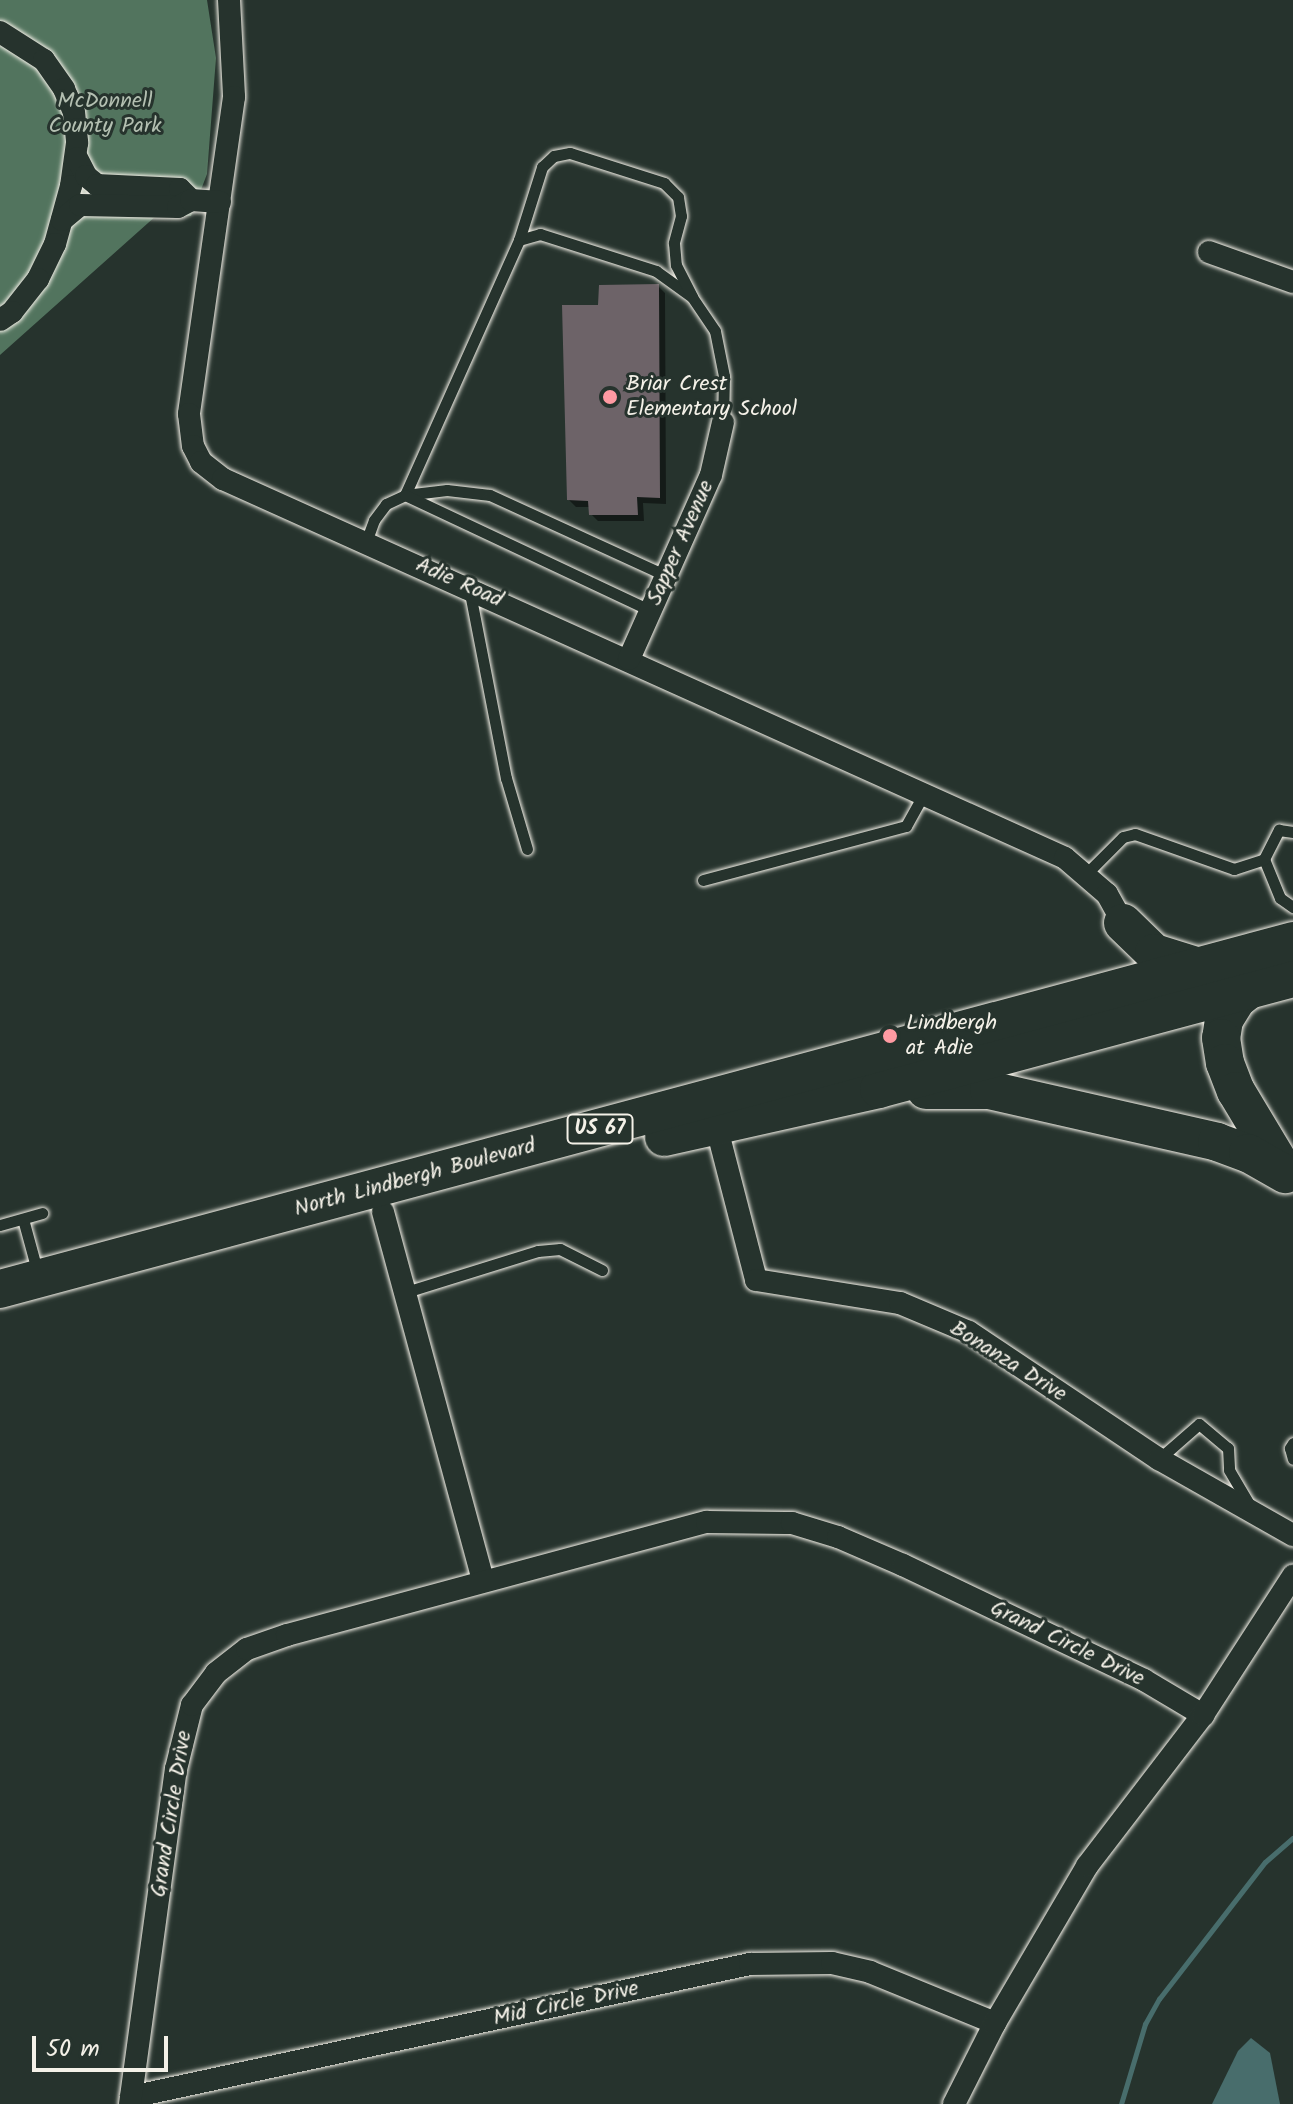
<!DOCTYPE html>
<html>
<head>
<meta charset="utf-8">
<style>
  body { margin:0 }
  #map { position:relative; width:1293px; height:2104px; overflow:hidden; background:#26332d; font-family:Kalam,sans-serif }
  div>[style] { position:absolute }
  .green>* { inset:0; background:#52745e }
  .water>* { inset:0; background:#486d6c }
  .shadow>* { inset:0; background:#0007 }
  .stream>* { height:5px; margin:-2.5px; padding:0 2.5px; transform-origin:2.5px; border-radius:2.5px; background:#486d6c }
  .building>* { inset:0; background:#6d6368 }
  .roads { filter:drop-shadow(0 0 2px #f4f1e8) drop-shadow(0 0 2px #f4f1e8) }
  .lane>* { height:11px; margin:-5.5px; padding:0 5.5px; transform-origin:5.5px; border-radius:5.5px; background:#26332d }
  .street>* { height:22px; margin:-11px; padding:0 11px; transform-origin:11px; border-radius:11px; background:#26332d }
  .highway>* { height:38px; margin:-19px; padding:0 19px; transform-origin:19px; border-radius:19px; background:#26332d }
  .dots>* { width:22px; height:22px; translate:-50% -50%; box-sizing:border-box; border:4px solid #26332d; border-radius:50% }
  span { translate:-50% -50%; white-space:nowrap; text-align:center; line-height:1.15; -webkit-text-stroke:6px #26332d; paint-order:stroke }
  .shield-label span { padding:2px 6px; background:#26332d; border:2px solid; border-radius:6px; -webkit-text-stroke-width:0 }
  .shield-label { font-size:20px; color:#f4f1e8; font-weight:700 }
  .park-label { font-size:22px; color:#b3bfb1 }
  .poi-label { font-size:22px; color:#f4f1e8 }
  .left { translate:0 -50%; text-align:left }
  .street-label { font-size:22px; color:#f4f1e8 }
  .scale { position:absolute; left:32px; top:2036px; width:136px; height:36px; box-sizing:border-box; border:4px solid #f4f1e8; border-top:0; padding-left:10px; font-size:24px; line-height:28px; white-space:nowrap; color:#f4f1e8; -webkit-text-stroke:6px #26332d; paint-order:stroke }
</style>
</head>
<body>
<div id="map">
  <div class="green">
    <div style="clip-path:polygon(0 0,207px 0,216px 58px,207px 174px,191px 216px,157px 215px,0 355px)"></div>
  </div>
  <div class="water">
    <div style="clip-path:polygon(1251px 2038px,1270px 2053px,1280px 2104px,1212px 2104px,1238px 2051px)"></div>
  </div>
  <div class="shadow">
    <div style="clip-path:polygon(658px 286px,665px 293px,666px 504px,643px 503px,644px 521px,598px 521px,591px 514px,591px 507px,576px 507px,569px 500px,600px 307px)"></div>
  </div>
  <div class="stream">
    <div style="left:1121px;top:2104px;width:84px;rotate:-73.3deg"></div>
    <div style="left:1145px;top:2024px;width:29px;rotate:-61deg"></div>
    <div style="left:1159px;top:1999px;width:173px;rotate:-52.3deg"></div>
    <div style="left:1265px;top:1862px;width:37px;rotate:-41deg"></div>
  </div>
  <div class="building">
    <div style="clip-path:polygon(659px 284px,660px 498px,637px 497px,638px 515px,589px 515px,588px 501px,567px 500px,562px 305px,598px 305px,599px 285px)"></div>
  </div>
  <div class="roads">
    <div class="lane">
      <div style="left:519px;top:240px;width:22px;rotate:-16deg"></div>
      <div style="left:540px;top:234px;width:122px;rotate:17.7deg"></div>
      <div style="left:656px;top:271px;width:44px;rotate:35.8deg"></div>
      <div style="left:692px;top:297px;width:41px;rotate:55.9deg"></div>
      <div style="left:715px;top:331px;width:46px;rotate:78.7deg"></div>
      <div style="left:724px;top:376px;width:46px;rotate:91.2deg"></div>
      <div style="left:405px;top:495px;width:279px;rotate:-65.9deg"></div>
      <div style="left:519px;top:240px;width:77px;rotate:-72.5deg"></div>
      <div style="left:542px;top:167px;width:16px;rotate:-43deg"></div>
      <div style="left:554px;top:156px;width:16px;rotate:-11deg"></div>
      <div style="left:570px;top:153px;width:99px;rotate:17.7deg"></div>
      <div style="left:664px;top:183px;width:20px;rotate:45deg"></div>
      <div style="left:678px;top:197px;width:19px;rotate:81deg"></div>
      <div style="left:681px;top:216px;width:28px;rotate:105deg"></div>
      <div style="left:674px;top:243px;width:22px;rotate:85deg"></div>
      <div style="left:676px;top:265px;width:36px;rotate:63deg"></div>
      <div style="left:405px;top:495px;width:42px;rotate:-6.8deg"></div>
      <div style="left:447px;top:490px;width:43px;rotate:6.6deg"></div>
      <div style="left:490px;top:495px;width:195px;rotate:24.6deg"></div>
      <div style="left:366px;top:542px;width:23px;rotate:-70deg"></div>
      <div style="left:374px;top:520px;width:20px;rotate:-53deg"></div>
      <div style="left:386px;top:504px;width:21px;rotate:-25deg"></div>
      <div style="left:405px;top:495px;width:272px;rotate:25.2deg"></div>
      <div style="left:469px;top:588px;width:194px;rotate:79deg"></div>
      <div style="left:506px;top:778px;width:74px;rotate:73.5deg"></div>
      <div style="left:1264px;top:859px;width:42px;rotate:67.7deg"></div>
      <div style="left:1280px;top:898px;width:16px;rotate:35deg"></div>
      <div style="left:1087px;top:873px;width:51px;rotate:-45deg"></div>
      <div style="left:1123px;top:837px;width:12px;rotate:-14deg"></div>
      <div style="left:1135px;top:834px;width:105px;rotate:19.5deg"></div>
      <div style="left:1234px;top:869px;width:32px;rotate:-18deg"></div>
      <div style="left:1264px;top:859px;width:33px;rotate:-63deg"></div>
      <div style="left:1279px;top:830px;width:14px;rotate:8deg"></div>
      <div style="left:703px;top:880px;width:210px;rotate:-14.9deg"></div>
      <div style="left:906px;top:826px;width:37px;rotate:-61deg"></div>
      <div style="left:23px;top:1219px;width:57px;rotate:74.7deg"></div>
      <div style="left:0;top:1225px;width:44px;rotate:-15.9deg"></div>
      <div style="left:406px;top:1292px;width:138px;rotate:-17.3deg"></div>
      <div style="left:538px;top:1251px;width:22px;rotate:-5deg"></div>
      <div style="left:560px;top:1249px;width:47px;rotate:26.6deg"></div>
      <div style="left:1293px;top:1443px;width:6px;rotate:121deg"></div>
      <div style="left:1290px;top:1448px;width:11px;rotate:75deg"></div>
      <div style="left:1159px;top:1459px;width:53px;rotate:-41.2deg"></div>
      <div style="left:1199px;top:1424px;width:38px;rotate:40deg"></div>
      <div style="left:1228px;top:1448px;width:22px;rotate:87deg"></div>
      <div style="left:1229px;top:1470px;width:45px;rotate:59.5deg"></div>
    </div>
    <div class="street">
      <div style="left:229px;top:0;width:97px;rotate:87deg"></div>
      <div style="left:234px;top:97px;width:320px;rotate:98.1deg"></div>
      <div style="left:189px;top:414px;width:32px;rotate:83deg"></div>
      <div style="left:193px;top:446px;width:18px;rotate:63deg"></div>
      <div style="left:201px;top:462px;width:28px;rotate:38deg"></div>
      <div style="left:223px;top:479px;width:923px;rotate:24.23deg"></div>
      <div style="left:1065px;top:858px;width:55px;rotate:40.6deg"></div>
      <div style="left:1107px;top:894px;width:33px;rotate:61deg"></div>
      <div style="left:0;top:32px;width:52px;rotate:32.5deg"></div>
      <div style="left:44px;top:60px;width:35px;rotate:55deg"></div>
      <div style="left:64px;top:89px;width:25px;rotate:67deg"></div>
      <div style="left:74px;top:112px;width:31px;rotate:84deg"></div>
      <div style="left:77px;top:143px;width:43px;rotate:97.9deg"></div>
      <div style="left:71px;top:186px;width:60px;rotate:105.4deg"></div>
      <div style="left:55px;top:244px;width:39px;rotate:116deg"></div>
      <div style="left:38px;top:279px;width:42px;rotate:128.2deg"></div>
      <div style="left:12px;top:312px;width:14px;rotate:146deg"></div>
      <div style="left:77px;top:158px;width:20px;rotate:63deg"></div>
      <div style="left:86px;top:176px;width:14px;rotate:39deg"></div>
      <div style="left:97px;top:185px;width:83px;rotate:2.8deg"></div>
      <div style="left:180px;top:189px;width:16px;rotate:45deg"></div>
      <div style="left:62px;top:220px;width:23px;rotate:-40deg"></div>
      <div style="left:80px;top:205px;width:98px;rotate:1.2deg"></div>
      <div style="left:178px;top:207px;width:15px;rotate:-28deg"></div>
      <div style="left:191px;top:200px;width:29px;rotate:4deg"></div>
      <div style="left:1209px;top:252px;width:89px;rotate:19.7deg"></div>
      <div style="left:629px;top:659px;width:201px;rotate:-66deg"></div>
      <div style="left:711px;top:475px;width:54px;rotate:-77.2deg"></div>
      <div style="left:716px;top:1125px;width:160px;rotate:75.5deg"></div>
      <div style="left:756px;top:1280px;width:146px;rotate:9.1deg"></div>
      <div style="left:900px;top:1303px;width:75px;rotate:22.8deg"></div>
      <div style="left:969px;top:1332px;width:229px;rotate:33.8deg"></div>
      <div style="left:1159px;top:1459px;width:154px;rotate:29.6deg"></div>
      <div style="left:383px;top:1212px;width:381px;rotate:74.8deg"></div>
      <div style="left:131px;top:2097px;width:633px;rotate:-12.13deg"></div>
      <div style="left:750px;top:1964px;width:82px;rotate:-0.7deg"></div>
      <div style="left:832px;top:1963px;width:39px;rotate:13deg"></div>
      <div style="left:870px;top:1972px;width:135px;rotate:22.2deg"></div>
      <div style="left:130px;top:2104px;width:338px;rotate:-82.2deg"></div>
      <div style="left:176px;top:1769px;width:66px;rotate:-76deg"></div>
      <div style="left:192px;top:1705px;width:40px;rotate:-53deg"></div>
      <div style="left:216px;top:1673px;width:39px;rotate:-38deg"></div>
      <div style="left:247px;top:1649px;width:42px;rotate:-19.3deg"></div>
      <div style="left:287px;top:1635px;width:435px;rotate:-15.1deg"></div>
      <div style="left:707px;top:1522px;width:85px;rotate:0.7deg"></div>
      <div style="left:792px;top:1523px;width:48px;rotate:16.9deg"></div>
      <div style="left:838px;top:1537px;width:71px;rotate:23.3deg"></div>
      <div style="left:903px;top:1565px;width:267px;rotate:25.5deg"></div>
      <div style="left:1144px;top:1680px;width:69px;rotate:30.7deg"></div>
      <div style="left:954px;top:2104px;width:91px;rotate:-63.2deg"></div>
      <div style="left:995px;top:2023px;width:182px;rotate:-59.6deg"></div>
      <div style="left:1087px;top:1866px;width:190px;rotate:-52.5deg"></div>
      <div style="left:1203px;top:1715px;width:166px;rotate:-57.1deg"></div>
    </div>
    <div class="highway">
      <div style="left:1123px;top:923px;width:43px;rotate:44.1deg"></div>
      <div style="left:1154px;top:953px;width:47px;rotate:17.3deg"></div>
      <div style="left:1250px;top:989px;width:16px;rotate:142deg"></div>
      <div style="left:1237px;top:999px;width:25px;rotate:122deg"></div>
      <div style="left:1224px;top:1020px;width:18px;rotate:99deg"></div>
      <div style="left:1221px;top:1038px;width:25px;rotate:81deg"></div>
      <div style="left:1225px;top:1063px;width:30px;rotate:69deg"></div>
      <div style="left:1236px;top:1091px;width:93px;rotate:59deg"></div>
      <div style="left:926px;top:1090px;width:63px"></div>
      <div style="left:989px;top:1090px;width:234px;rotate:12.8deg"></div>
      <div style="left:1217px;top:1142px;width:33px;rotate:20deg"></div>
      <div style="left:1248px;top:1153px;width:43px;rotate:29.6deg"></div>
      <div style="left:664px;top:1137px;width:220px;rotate:-12.6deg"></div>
      <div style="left:879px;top:1089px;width:429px;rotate:-15deg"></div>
      <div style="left:0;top:1289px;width:1339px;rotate:-15.06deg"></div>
    </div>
  </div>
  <div class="dots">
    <div style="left:610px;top:397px;background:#ff9aa2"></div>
    <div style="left:890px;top:1036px;background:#ff9aa2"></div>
  </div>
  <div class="shield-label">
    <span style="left:600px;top:1129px">US 67</span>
  </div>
  <div class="park-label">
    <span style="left:105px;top:114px">McDonnell<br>County Park</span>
  </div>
  <div class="poi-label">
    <span class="left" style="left:626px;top:397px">Briar Crest<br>Elementary School</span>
    <span class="left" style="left:906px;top:1036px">Lindbergh<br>at Adie</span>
  </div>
  <div class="street-label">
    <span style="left:681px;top:543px;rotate:-66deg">Sapper Avenue</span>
    <span style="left:459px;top:583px;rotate:24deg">Adie Road</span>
    <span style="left:415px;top:1178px;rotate:-15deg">North Lindbergh Boulevard</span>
    <span style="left:1008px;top:1362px;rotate:32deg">Bonanza Drive</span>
    <span style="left:1067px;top:1644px;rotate:26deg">Grand Circle Drive</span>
    <span style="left:172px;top:1814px;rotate:-81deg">Grand Circle Drive</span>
    <span style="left:566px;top:2004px;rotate:-12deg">Mid Circle Drive</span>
  </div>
  <div class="scale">50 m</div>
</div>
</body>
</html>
